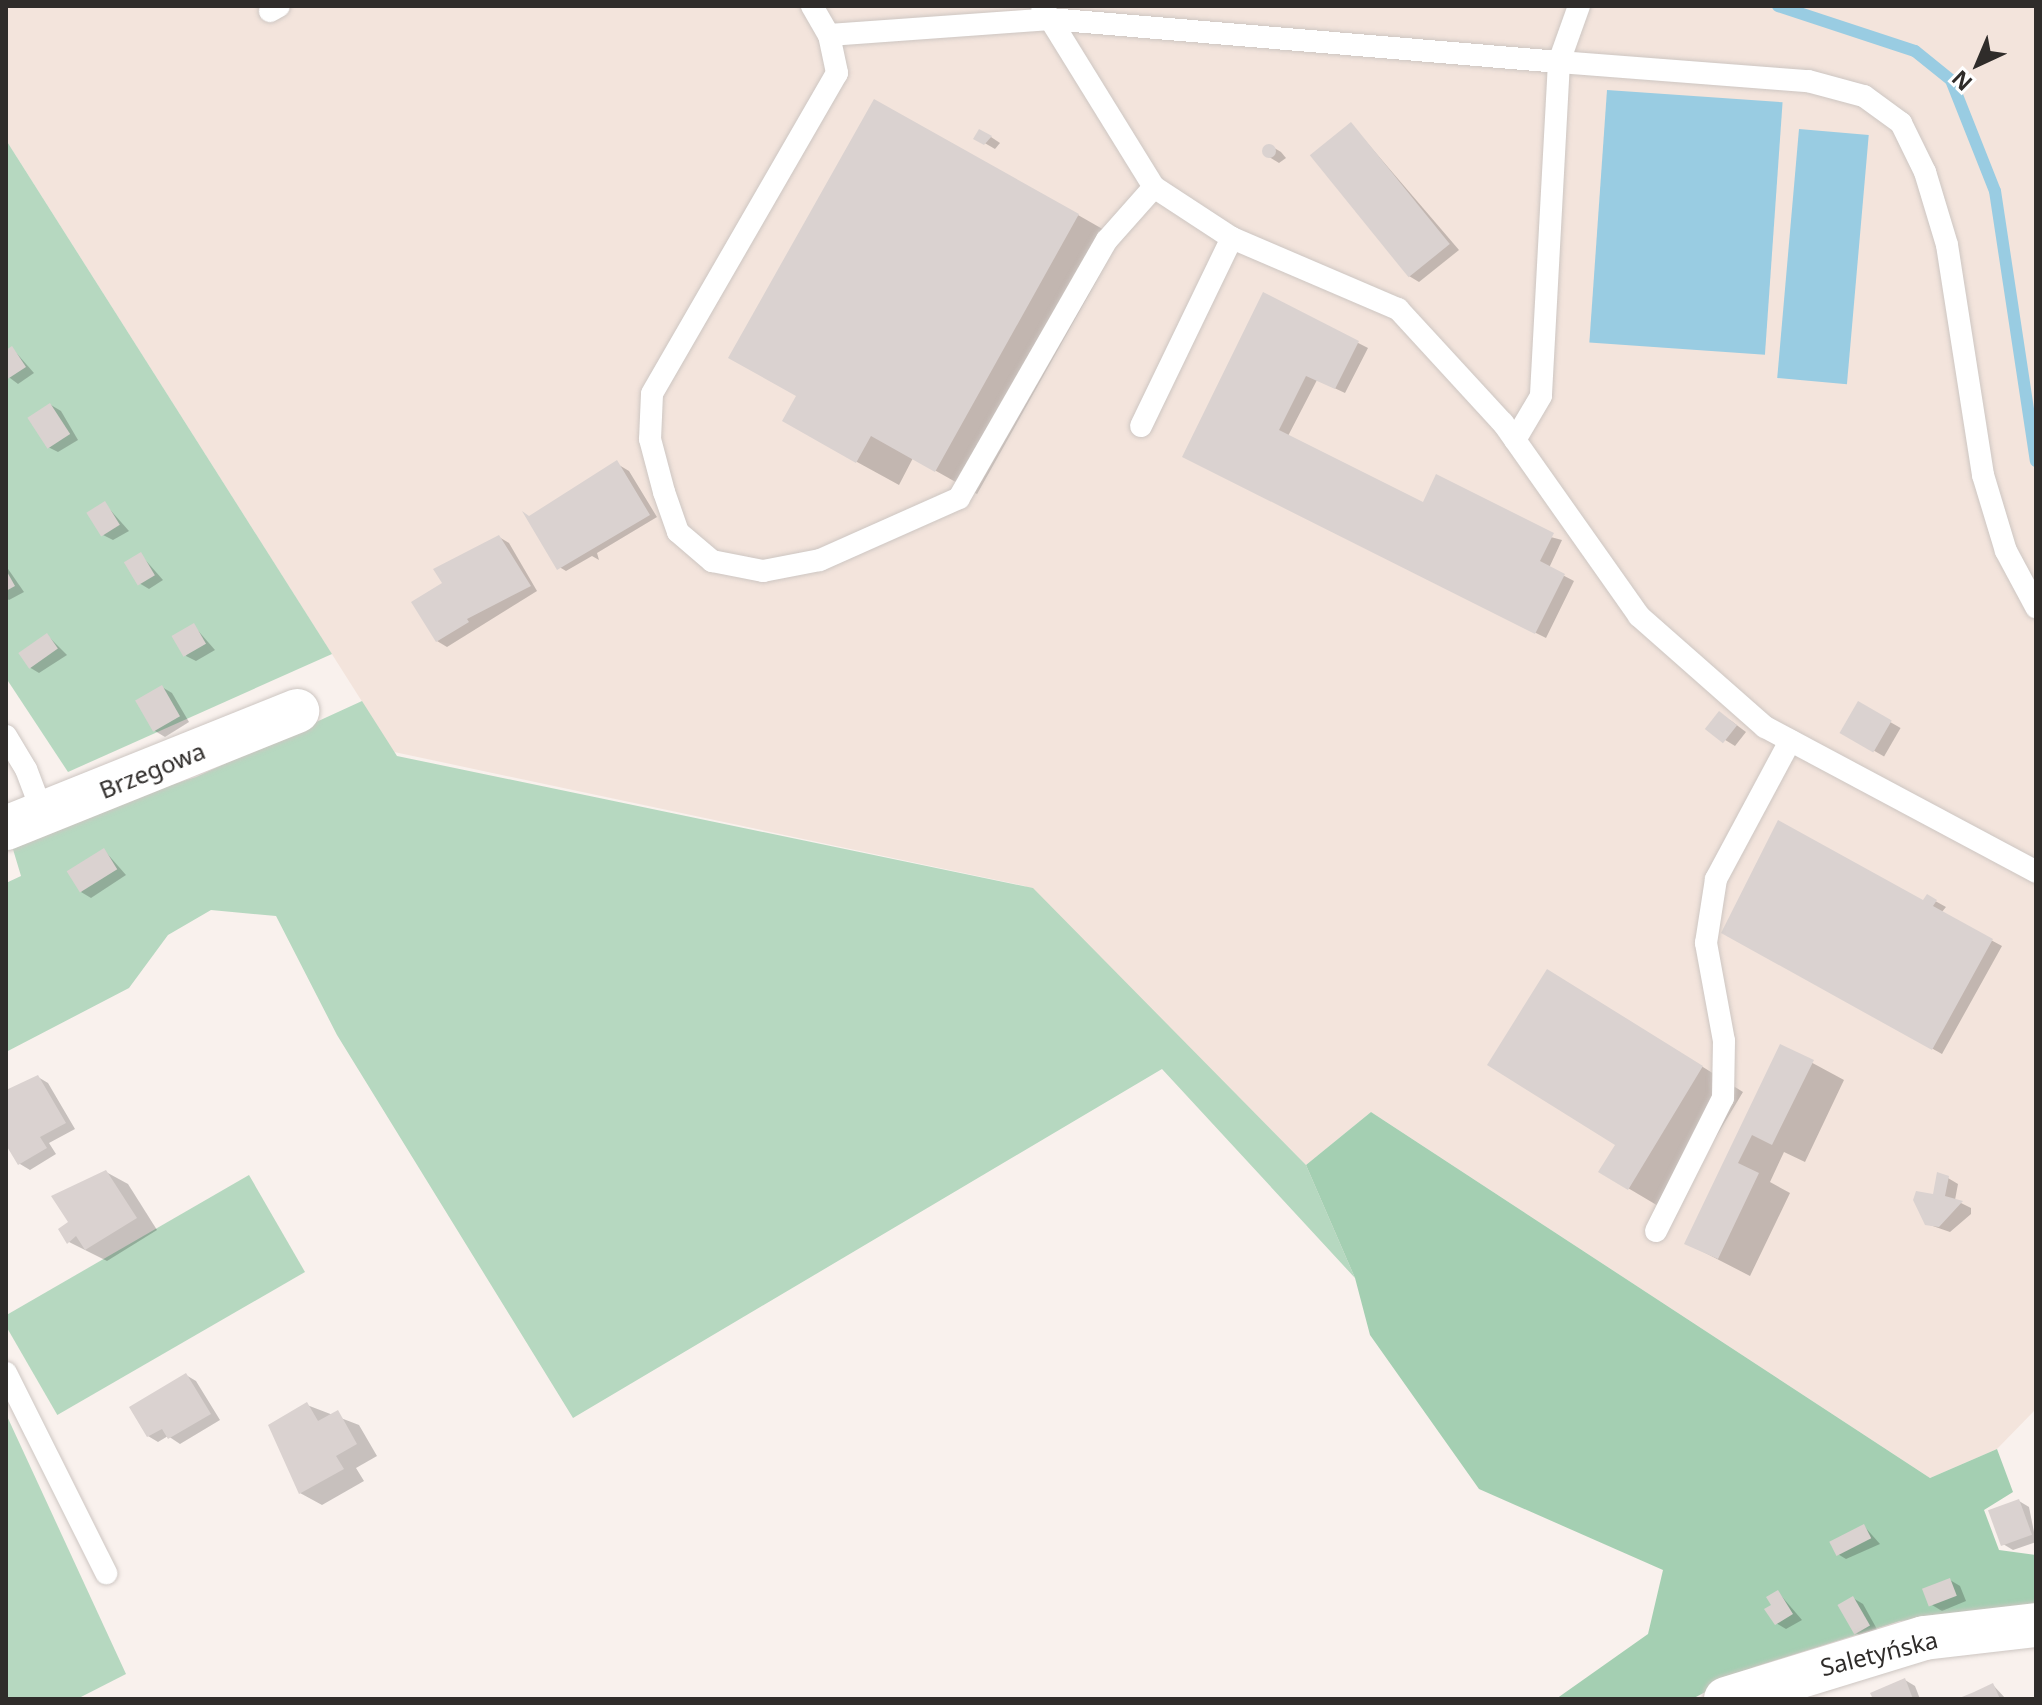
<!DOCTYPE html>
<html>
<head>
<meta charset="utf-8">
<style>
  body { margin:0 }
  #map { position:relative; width:2042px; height:1705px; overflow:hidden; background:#f9f1ed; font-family:"Noto Sans",sans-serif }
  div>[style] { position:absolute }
  .built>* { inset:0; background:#f3e4dc }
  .green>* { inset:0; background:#b6d8c0; transform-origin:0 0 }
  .forest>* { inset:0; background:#a4cfb2 }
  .water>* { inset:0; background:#99cce2; transform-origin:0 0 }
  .shadow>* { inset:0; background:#0003; transform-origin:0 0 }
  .stream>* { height:12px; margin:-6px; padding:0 6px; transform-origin:6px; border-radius:6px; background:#99cce2 }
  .building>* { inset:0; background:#dad2d0; transform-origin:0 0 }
  .round { border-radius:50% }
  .roads { filter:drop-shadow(0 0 2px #cdc6c2) drop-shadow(0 0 2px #cdc6c2) }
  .service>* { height:22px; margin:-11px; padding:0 11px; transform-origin:11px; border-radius:11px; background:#fff }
  .minor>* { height:44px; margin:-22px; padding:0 22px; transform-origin:22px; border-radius:22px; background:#fff }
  span { translate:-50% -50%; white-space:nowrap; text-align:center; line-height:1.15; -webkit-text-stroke:6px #fff; paint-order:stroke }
  .street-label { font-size:24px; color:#2f2c2a }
  .frame { position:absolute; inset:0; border:8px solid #2f2c2a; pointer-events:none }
  .north { position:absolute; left:1938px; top:24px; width:80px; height:80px; -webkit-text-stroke:6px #fff; paint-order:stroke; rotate:224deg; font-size:22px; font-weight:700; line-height:32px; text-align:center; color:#2f2c2a }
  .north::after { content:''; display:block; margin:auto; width:28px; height:36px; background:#2f2c2a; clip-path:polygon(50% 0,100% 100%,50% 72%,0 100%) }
</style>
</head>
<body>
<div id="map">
  <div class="built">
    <div style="clip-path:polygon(6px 6px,2036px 6px,2036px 1409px,1997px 1449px,1930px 1478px,1371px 1112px,1306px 1165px,1025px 886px,394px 752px,6px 140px)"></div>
  </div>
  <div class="green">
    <div style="clip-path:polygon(6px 140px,332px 654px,68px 772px,6px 678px)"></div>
    <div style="clip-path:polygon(362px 701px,397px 756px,1033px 888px,1306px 1165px,1355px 1278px,1162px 1069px,573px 1418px,337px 1035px,276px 916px,211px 910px,168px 935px,129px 988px,6px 1052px,6px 883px,21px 876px,9px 836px,196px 777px)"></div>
    <div style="left:249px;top:1175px;width:112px;height:286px;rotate:60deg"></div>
    <div style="clip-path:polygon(6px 1414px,126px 1674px,77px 1699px,6px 1699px)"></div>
  </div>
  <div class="forest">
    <div style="clip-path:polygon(1371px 1112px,1930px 1478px,1997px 1449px,2013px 1492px,1984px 1510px,1999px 1550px,2036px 1555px,2036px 1605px,1900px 1621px,1754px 1667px,1692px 1699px,1556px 1699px,1648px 1634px,1663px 1570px,1479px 1489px,1370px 1335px,1355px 1278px,1306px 1165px)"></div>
  </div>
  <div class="water">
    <div style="left:1607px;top:90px;width:176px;height:253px;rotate:4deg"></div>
    <div style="left:1799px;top:129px;width:70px;height:250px;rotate:5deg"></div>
  </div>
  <div class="shadow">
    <div style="clip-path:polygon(1351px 124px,1459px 250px,1419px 282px,1409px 276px)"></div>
    <div style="clip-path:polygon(991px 137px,1000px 143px,995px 149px,976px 138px)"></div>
    <div style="clip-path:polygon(1271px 146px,1281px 152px,1286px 158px,1279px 163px,1269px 157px,1264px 151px)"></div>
    <div style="clip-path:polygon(1078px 215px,1120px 239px,977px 494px,913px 458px,899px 485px,826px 445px,799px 396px)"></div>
    <div style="clip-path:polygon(1264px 295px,1368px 348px,1345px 393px,1317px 380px,1288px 436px,1424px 504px,1562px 540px,1549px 568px,1574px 581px,1546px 638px,1195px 462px)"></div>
    <div style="clip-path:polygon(12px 348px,34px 373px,18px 384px,6px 375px,6px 352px)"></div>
    <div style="clip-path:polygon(51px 405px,61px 411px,78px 440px,58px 452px,48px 447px)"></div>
    <div style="clip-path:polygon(619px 465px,629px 471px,657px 517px,597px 553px,599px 560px,592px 556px,566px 571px,556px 565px)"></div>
    <div style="clip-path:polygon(105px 504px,129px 531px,113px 540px,103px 535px)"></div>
    <div style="clip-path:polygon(499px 537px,509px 543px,537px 591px,447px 647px,437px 641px,445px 584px)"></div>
    <div style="clip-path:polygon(141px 555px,163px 580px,149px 589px,139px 583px)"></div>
    <div style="clip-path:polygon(6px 566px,24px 592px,9px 600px,6px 598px)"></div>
    <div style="clip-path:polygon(194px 626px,215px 650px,196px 661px,186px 656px)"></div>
    <div style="clip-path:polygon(47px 635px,67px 655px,39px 673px,29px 667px)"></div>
    <div style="clip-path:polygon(162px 687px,172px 693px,189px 722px,165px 737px,155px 731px)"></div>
    <div style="left:1859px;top:704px;width:48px;height:33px;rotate:30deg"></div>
    <div style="clip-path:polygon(1730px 720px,1746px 732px,1735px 746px,1709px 730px)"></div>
    <div style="clip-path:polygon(104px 850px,126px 875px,91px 898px,81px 892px)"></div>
    <div style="clip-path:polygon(1928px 897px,1946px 907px,1941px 913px,2002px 946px,1942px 1054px,1724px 932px,1924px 903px)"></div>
    <div style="clip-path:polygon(1589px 996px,1743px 1092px,1670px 1213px,1601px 1172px,1618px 1144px)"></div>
    <div style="clip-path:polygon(1781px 1046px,1844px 1080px,1805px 1162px,1784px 1152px,1770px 1182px,1790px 1193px,1750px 1276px,1686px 1243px)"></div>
    <div style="clip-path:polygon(38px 1077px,48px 1083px,75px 1129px,49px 1143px,56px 1154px,30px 1170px,20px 1164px,6px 1141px,6px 1094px)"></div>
    <div style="clip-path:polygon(106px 1172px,128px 1184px,157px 1230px,107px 1261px,67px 1241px,70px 1223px)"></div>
    <div style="clip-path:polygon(1948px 1178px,1958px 1184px,1955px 1200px,1971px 1208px,1971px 1214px,1950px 1232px,1927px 1224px)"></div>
    <div style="clip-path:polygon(186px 1375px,196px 1381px,220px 1420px,180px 1444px,168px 1436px,158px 1442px,148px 1436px)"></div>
    <div style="clip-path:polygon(307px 1405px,359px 1425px,377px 1456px,356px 1468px,364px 1481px,322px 1505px,300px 1493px)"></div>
    <div style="clip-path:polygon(2019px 1501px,2029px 1507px,2036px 1542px,2013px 1550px,2003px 1544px)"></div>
    <div style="clip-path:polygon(1864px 1526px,1880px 1544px,1846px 1559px,1836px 1553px)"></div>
    <div style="clip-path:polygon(1950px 1580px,1960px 1586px,1966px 1601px,1942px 1611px,1932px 1605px)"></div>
    <div style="clip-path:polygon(1778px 1592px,1802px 1620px,1786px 1629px,1776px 1623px)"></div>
    <div style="clip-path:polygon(1853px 1598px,1863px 1604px,1878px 1631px,1864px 1638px,1854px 1632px)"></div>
    <div style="clip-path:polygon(1905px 1680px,1915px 1686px,1920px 1699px,1875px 1699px)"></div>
    <div style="clip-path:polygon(1993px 1685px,2006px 1699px,1962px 1699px)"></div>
  </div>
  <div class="stream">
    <div style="left:1778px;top:6px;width:144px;rotate:18.2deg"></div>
    <div style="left:1915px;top:51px;width:46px;rotate:38.9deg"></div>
    <div style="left:1951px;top:80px;width:119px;rotate:68.4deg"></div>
    <div style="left:1995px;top:191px;width:273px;rotate:81.4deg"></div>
  </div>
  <div class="building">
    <div style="clip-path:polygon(874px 99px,1079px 214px,935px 472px,871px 436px,856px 463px,782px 421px,796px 396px,728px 358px)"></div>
    <div style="left:1351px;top:122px;width:157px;height:53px;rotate:51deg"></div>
    <div style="clip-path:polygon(979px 129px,992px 136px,984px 145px,973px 139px)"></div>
    <div class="round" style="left:1262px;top:144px;width:14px;height:14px"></div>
    <div style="clip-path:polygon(1263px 292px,1359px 341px,1335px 389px,1306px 376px,1279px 430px,1423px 502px,1436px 474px,1554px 533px,1540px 561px,1565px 574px,1535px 634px,1182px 457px)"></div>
    <div style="clip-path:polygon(12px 346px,26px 367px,6px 380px,6px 350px)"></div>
    <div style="left:50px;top:403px;width:37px;height:27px;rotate:57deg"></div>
    <div style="clip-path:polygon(617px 460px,650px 515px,557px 570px,522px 511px,529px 516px)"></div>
    <div style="left:105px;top:501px;width:28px;height:22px;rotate:58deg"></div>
    <div style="clip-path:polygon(499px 535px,531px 586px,467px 619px,469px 622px,436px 642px,411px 602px,442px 583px,433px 569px)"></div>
    <div style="left:141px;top:552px;width:27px;height:20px;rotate:59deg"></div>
    <div style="clip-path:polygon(6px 570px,15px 586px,6px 591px)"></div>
    <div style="left:194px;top:623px;width:24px;height:26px;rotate:60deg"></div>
    <div style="left:47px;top:633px;width:19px;height:35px;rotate:55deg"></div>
    <div style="left:162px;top:685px;width:36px;height:31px;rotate:60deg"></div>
    <div style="left:1858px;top:701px;width:39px;height:37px;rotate:30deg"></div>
    <div style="left:1719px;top:711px;width:23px;height:23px;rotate:38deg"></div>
    <div style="clip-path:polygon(1778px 820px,1923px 900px,1927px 894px,1937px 900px,1933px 906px,1993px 939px,1932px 1050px,1721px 933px)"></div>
    <div style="left:104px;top:848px;width:25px;height:44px;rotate:58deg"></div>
    <div style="clip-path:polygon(1547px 969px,1703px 1066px,1628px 1190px,1598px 1172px,1615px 1145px,1487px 1065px)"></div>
    <div style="clip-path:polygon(1780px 1044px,1814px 1060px,1772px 1145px,1752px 1135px,1738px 1163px,1759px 1173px,1718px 1259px,1684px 1244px)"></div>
    <div style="clip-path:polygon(38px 1075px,66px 1123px,40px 1137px,47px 1148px,18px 1165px,6px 1145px,6px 1090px)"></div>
    <div style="clip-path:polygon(106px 1170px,137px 1218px,85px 1250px,76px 1236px,67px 1244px,58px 1229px,68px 1222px,51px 1196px)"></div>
    <div style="clip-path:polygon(1937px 1172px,1949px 1176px,1945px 1196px,1963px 1201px,1939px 1227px,1925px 1225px,1913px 1200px,1916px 1191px,1933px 1194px)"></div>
    <div style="clip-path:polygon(186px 1373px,211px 1414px,168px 1439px,162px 1429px,147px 1437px,129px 1407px)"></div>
    <div style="clip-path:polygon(307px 1402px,318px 1421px,338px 1410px,357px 1444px,336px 1456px,344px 1469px,299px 1494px,268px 1425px)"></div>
    <div style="left:2019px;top:1499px;width:38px;height:33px;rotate:70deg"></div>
    <div style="left:1864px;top:1524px;width:16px;height:39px;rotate:63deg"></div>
    <div style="left:1950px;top:1578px;width:19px;height:30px;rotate:69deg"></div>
    <div style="clip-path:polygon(1778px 1590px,1793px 1614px,1775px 1625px,1764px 1609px,1771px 1605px,1766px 1597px)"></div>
    <div style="left:1853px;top:1596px;width:34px;height:18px;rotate:60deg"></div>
    <div style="clip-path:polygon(1905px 1678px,1913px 1699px,1873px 1699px,1870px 1693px)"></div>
    <div style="clip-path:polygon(1993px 1683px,2000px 1699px,1957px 1699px,1974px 1692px)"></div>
  </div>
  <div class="roads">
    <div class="service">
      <div style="left:812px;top:6px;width:34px;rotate:60deg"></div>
      <div style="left:829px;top:35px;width:222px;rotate:-4.1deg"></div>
      <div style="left:1050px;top:19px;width:511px;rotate:4.83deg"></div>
      <div style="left:1559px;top:62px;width:334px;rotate:93.1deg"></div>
      <div style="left:1541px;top:396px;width:51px;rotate:120.6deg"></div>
      <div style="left:1042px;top:6px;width:213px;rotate:58.3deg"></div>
      <div style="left:1154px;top:187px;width:93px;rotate:33.2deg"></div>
      <div style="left:1232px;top:238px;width:181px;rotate:23.2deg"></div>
      <div style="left:1398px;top:309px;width:155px;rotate:47.4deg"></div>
      <div style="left:1503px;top:423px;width:236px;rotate:54.8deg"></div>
      <div style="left:1639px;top:616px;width:168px;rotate:41.4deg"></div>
      <div style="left:1765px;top:727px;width:307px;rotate:28.1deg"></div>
      <div style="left:1579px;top:6px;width:59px;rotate:109.7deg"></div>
      <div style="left:1559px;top:62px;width:250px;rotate:4.4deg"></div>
      <div style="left:1808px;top:81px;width:58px;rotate:15deg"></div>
      <div style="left:1864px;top:96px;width:46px;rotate:36.1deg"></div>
      <div style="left:1901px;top:123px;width:55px;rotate:63.9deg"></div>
      <div style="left:1925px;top:172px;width:76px;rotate:73.2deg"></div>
      <div style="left:1947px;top:245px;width:233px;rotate:81.1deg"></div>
      <div style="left:1983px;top:475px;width:79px;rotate:73.2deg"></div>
      <div style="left:2006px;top:551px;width:64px;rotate:61.8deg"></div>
      <div style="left:270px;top:11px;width:10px;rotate:-29deg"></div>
      <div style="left:829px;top:35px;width:39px;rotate:78deg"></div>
      <div style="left:837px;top:73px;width:370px;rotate:120deg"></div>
      <div style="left:652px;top:394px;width:45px;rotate:92.5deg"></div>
      <div style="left:650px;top:439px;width:55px;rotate:75.2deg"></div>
      <div style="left:664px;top:492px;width:42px;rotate:70.7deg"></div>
      <div style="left:678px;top:532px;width:45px;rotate:40.5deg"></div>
      <div style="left:712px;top:561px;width:52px;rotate:11.1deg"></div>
      <div style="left:763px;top:571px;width:58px;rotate:-10.9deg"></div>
      <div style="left:820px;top:560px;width:152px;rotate:-24deg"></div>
      <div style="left:959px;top:498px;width:297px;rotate:-60.2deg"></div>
      <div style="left:1107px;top:240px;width:71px;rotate:-48.4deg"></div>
      <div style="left:1141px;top:426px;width:209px;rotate:-64.2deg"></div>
      <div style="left:6px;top:736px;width:39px;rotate:59deg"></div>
      <div style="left:26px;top:769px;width:48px;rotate:69.3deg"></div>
      <div style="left:1656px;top:1231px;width:149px;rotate:-63.3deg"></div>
      <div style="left:1723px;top:1098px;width:57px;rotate:-89deg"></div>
      <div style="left:1724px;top:1041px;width:100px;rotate:-100.4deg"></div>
      <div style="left:1706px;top:943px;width:65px;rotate:-81.1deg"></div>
      <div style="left:1716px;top:879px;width:157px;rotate:-61.8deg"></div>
      <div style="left:6px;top:1373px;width:224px;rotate:63.4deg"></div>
    </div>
    <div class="minor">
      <div style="left:6px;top:828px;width:314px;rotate:-21.9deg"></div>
      <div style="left:1726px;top:1699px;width:207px;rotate:-17.1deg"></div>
      <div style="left:1924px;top:1638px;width:113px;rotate:-6.6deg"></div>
    </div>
  </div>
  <div class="street-label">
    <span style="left:152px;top:770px;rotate:-22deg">Brzegowa</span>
    <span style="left:1879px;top:1653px;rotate:-14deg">Saletyńska</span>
  </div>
  <div class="frame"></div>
  <div class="north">N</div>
</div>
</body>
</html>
